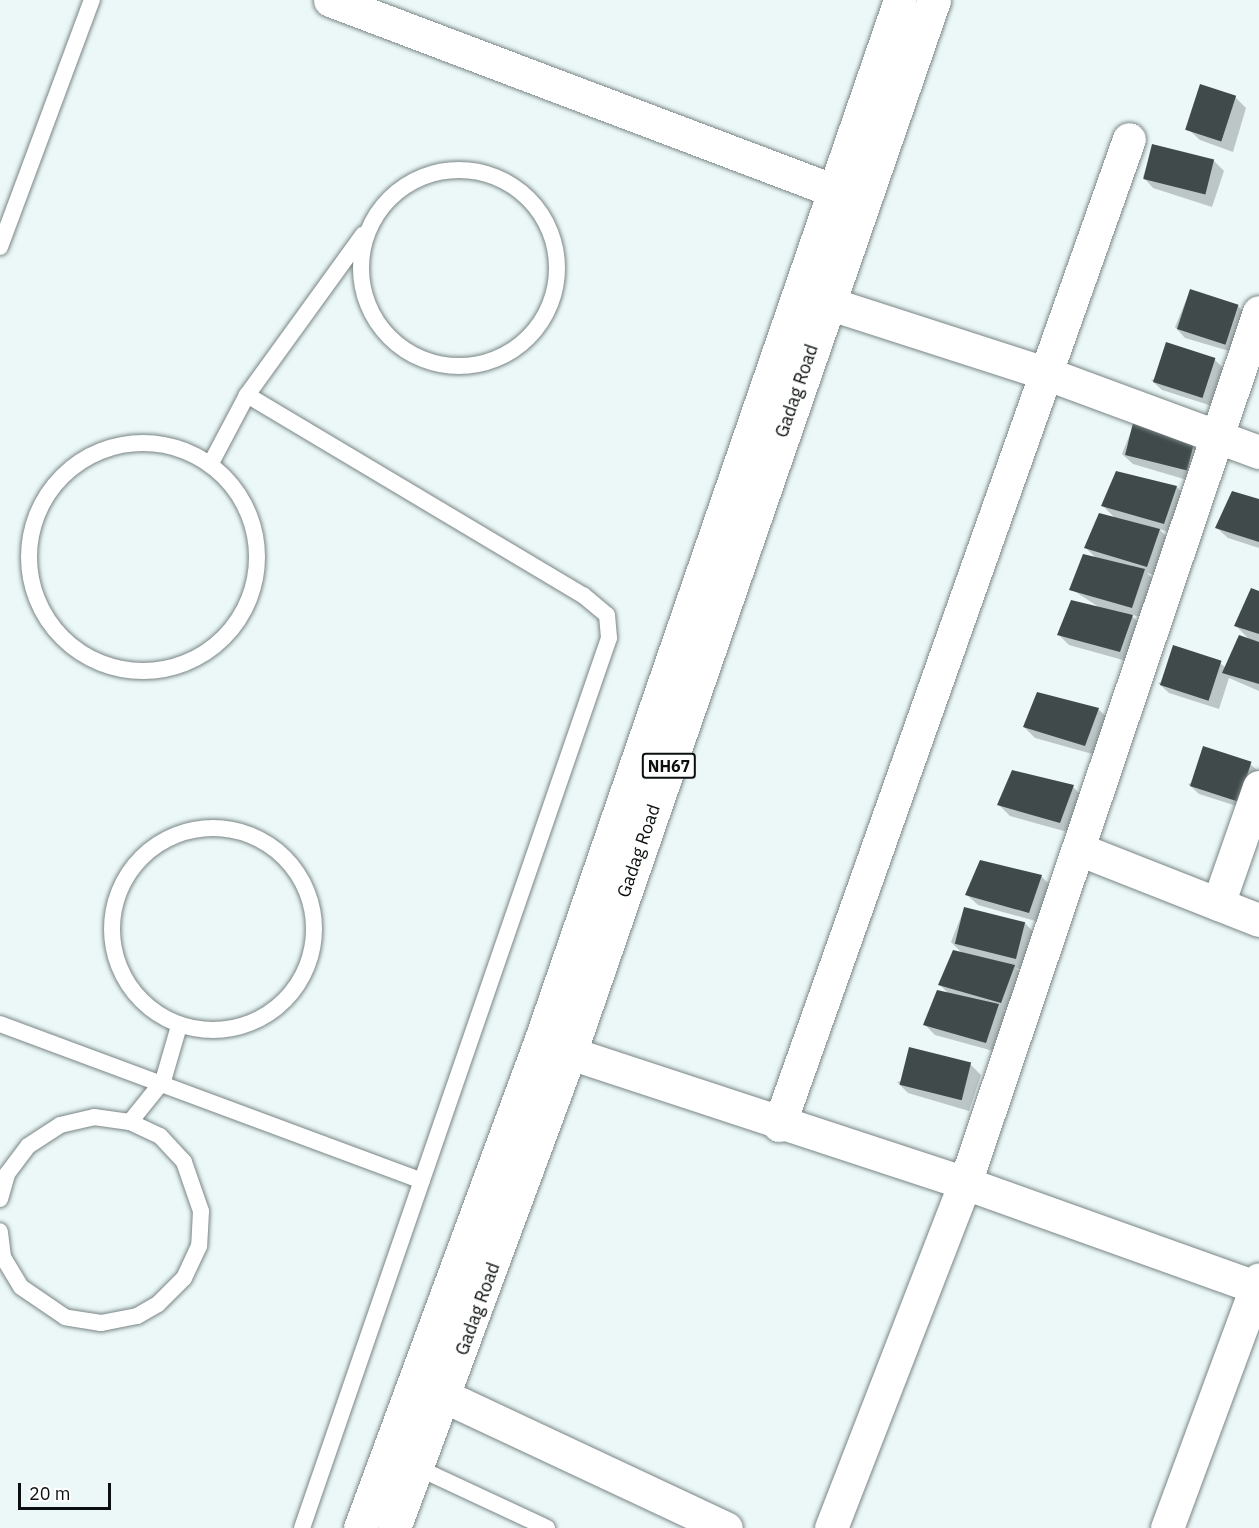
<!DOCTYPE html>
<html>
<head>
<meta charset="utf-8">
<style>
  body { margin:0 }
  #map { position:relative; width:1259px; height:1528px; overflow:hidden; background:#ecf8f8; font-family:"IBM Plex Sans",sans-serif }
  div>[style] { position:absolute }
  .shadow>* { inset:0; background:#0003 }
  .building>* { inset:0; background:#414a4a; transform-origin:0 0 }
  .roads { filter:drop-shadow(0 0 2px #7a8585) drop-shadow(0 0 2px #7a8585) }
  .service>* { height:16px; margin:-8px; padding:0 8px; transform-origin:8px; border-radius:8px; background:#fff }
  .service>.ring { margin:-8px; padding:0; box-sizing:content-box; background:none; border:16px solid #fff; border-radius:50% }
  .minor>* { height:33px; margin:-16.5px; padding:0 16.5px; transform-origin:16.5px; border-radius:16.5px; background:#fff }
  .trunk>* { height:33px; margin:-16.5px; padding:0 16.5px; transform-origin:16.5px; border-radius:16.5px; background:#fff }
  span { translate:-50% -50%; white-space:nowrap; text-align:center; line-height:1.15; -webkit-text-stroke:6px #fff; paint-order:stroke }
  .shield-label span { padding:2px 4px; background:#fff; border:2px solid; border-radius:4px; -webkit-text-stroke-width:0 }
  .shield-label { font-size:16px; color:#0b0f0f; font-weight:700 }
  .street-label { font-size:18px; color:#0b0f0f }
  .scale { position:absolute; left:18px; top:1483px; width:93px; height:27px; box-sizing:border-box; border:3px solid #0b0f0f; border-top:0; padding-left:8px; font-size:18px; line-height:21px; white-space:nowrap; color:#0b0f0f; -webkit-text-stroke:4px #fff; paint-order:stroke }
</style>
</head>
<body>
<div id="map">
  <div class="shadow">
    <div style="clip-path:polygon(1201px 86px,1236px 98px,1246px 108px,1233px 152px,1200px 140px,1189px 130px)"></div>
    <div style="clip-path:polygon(1153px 146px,1214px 161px,1224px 171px,1212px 207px,1153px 188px,1143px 177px)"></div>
    <div style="clip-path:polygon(1190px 291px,1238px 306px,1248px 317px,1236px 353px,1185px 338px,1175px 327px)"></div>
    <div style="clip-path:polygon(1214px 359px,1225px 370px,1212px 406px,1162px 390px,1151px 380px)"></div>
    <div style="clip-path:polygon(1135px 421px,1206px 446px,1194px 482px,1133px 464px,1122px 454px)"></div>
    <div style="clip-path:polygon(1117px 472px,1177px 487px,1187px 498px,1175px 534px,1159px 529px,1170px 540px,1158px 576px,1147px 573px,1155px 581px,1143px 618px,1130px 614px,1143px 627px,1130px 662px,1069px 645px,1058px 634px,1102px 609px,1071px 589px,1097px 559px,1086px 548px,1116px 519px,1103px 506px)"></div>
    <div style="clip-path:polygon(1259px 501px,1259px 548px,1228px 538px,1217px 528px)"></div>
    <div style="clip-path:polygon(1259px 593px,1259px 691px,1229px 678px,1219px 709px,1169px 693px,1158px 683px,1220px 663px,1226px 668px,1251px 641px,1236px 626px)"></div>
    <div style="clip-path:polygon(1098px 709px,1109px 719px,1096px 755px,1035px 738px,1024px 727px)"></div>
    <div style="clip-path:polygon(1250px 764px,1259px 772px,1249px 810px,1199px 794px,1188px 784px)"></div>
    <div style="clip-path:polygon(1073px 787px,1083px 797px,1071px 833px,1010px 816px,999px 805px)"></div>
    <div style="clip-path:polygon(1041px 876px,1052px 887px,1039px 922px,978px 905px,967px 895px)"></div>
    <div style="clip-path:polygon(964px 909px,1025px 923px,1035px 934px,1023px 970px,1016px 968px,1024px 977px,1012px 1013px,1003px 1010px,1009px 1016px,997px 1052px,935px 1035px,925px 1025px,949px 994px,940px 985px,963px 954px,951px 942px)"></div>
    <div style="clip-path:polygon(970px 1064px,981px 1075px,969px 1111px,908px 1093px,897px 1082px)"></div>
  </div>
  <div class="building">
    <div style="left:1200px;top:84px;width:38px;height:48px;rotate:18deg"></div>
    <div style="left:1152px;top:144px;width:64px;height:36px;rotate:14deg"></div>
    <div style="left:1190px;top:289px;width:51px;height:42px;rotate:18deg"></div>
    <div style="left:1166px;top:342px;width:52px;height:42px;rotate:18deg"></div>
    <div style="left:1134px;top:419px;width:64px;height:37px;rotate:14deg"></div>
    <div style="clip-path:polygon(1116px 471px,1177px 486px,1164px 524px,1101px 506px)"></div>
    <div style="clip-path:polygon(1232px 491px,1259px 499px,1259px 542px,1215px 528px)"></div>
    <div style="clip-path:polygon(1099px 513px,1160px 529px,1147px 567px,1084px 548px)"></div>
    <div style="clip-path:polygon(1083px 554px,1145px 569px,1132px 608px,1069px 590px)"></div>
    <div style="clip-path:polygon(1251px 588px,1259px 591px,1259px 634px,1234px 626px)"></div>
    <div style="clip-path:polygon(1071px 600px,1133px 615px,1120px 652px,1057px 635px)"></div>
    <div style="clip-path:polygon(1239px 635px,1259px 642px,1259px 684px,1222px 673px)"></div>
    <div style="left:1173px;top:645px;width:51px;height:42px;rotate:18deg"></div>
    <div style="clip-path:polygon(1037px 692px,1099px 708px,1085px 746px,1023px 727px)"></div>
    <div style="left:1203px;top:746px;width:51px;height:42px;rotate:18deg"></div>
    <div style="clip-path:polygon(1012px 770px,1074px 785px,1060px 823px,997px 805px)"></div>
    <div style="clip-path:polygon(980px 860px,1042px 875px,1029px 913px,965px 895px)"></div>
    <div style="left:964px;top:907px;width:63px;height:38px;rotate:14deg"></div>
    <div style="clip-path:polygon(953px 950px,1015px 965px,1001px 1003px,938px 985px)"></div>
    <div style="clip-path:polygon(937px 990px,999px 1004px,986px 1043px,923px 1025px)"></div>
    <div style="left:909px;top:1047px;width:64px;height:39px;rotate:14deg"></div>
  </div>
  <div class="roads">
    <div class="service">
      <div class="ring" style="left:361px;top:170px;width:180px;height:180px"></div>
      <div style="left:0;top:247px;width:264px;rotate:-69.6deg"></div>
      <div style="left:247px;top:395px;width:391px;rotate:30.8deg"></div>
      <div style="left:583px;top:595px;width:31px;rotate:40deg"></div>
      <div style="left:607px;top:615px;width:23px;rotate:85deg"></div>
      <div style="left:609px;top:638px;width:941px;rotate:109.03deg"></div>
      <div class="ring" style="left:29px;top:443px;width:212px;height:212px"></div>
      <div style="left:211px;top:463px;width:77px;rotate:-62.1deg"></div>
      <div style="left:247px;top:395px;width:198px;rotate:-54.1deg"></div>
      <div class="ring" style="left:112px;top:828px;width:186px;height:186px"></div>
      <div style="left:0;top:1024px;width:450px;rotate:20.4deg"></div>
      <div style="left:130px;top:1122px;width:53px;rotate:-51.2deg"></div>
      <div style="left:163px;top:1081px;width:57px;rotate:-73.8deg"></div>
      <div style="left:0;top:1199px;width:26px;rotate:-74deg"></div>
      <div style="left:7px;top:1174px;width:35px;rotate:-53deg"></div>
      <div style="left:28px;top:1146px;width:38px;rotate:-33deg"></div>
      <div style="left:60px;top:1125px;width:35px;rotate:-13deg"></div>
      <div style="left:94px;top:1117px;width:36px;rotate:8deg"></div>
      <div style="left:130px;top:1122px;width:33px;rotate:25deg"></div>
      <div style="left:160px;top:1136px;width:35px;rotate:47deg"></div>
      <div style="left:184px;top:1162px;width:52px;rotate:70.9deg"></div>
      <div style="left:201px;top:1211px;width:35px;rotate:93deg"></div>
      <div style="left:199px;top:1246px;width:35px;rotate:115deg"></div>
      <div style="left:184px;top:1278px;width:37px;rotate:135deg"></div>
      <div style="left:158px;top:1304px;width:24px;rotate:150deg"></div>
      <div style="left:137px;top:1316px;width:37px;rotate:169deg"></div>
      <div style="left:101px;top:1323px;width:36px;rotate:-171deg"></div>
      <div style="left:65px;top:1317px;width:53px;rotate:-145.7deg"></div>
      <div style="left:21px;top:1287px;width:35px;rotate:-121deg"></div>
      <div style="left:3px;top:1257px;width:26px;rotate:-97deg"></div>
      <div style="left:412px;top:1465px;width:149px;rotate:25deg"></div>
    </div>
    <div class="minor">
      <div style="left:330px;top:0;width:537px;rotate:20.73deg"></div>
      <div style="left:828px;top:303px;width:228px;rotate:17.9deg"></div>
      <div style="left:1045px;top:373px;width:228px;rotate:20.3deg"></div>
      <div style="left:1081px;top:850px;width:191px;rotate:21.5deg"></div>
      <div style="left:1218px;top:904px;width:124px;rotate:-70.7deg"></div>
      <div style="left:570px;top:1053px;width:416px;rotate:18.2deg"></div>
      <div style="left:965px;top:1183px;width:309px;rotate:19.7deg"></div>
      <div style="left:779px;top:1125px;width:1046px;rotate:-70.46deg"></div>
      <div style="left:446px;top:1397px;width:309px;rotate:25.1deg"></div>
      <div style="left:831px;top:1528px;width:370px;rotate:-68.8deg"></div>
      <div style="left:965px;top:1183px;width:919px;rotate:-71.35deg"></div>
      <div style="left:1167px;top:1528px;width:265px;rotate:-69.7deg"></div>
    </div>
    <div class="trunk">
      <div style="left:360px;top:1528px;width:518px;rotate:-69.68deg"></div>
      <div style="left:540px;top:1042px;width:1102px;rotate:-70.94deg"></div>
      <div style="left:394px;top:1528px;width:507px;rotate:-69.67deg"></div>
      <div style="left:570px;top:1053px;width:1114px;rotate:-70.93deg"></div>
    </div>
  </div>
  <div class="shield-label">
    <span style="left:669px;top:766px">NH67</span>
  </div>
  <div class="street-label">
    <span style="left:797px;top:391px;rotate:-71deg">Gadag Road</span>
    <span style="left:639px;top:851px;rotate:-71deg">Gadag Road</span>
    <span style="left:478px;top:1309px;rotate:-70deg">Gadag Road</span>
  </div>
  <div class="scale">20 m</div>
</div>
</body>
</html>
